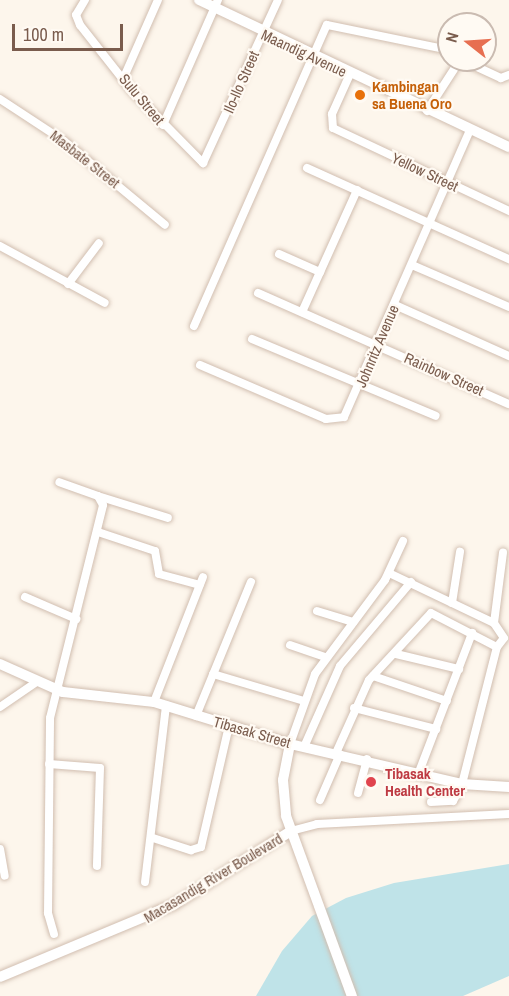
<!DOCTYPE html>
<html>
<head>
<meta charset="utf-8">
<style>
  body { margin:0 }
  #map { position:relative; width:509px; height:996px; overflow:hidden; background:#fdf6ec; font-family:"Archivo Narrow",sans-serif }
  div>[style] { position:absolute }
  .water>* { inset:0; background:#bfe3e8 }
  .roads { filter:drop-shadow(0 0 2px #d1beb0) drop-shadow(0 0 2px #d1beb0) }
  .street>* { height:8px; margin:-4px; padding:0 4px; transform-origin:4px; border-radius:4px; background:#fff }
  .secondary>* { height:10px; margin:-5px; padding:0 5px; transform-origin:5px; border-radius:5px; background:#fff }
  .dots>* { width:16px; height:16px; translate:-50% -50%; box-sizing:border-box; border:3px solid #fffaf3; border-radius:50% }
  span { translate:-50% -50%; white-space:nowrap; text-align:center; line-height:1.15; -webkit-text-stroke:4.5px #fffaf3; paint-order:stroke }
  .street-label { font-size:15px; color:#7a5c4d }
  .food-label { font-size:15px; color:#c56008; font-weight:700 }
  .left { translate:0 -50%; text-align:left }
  .health-label { font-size:15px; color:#be3a42; font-weight:700 }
  .north { position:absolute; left:437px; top:12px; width:60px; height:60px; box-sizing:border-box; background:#fffaf3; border:2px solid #cabbb1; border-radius:50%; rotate:287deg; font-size:16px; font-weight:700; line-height:24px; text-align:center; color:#7a5c4d }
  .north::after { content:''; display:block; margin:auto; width:21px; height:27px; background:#e76f51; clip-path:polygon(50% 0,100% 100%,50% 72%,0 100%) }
  .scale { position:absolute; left:12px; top:24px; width:111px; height:27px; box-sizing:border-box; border:3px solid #7a5c4d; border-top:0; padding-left:8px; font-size:18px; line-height:21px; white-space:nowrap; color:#7a5c4d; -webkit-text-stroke:4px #fffaf3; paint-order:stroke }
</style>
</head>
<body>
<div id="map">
  <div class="water">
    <div style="clip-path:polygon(509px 864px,509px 976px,463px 996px,256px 996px,282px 951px,312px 916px,346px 898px,394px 883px)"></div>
  </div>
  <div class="roads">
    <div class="street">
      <div style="left:85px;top:0;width:17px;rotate:121deg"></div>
      <div style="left:76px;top:15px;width:11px;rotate:68deg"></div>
      <div style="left:80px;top:25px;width:85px;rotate:51.7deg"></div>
      <div style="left:133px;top:92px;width:100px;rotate:45.4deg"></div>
      <div style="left:203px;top:163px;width:179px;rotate:-65.3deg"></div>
      <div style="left:462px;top:60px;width:43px;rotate:24.8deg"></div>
      <div style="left:501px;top:78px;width:9px;rotate:-21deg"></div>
      <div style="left:350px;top:74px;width:44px;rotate:114.2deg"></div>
      <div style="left:332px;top:114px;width:14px;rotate:86deg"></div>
      <div style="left:333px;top:128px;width:195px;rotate:25.2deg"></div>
      <div style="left:124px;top:77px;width:84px;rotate:-66.2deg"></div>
      <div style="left:0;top:99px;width:77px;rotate:33.3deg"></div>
      <div style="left:64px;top:141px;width:131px;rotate:39.7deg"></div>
      <div style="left:427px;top:111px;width:61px;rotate:-57.1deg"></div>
      <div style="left:163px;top:125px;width:137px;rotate:-66.3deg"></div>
      <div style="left:307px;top:168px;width:222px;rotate:24.3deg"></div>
      <div style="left:0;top:246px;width:119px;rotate:28.5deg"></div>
      <div style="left:279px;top:254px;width:45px;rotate:23.7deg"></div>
      <div style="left:412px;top:265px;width:106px;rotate:23.4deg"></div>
      <div style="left:68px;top:284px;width:51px;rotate:-52.9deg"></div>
      <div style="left:258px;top:293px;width:274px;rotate:23.9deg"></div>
      <div style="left:395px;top:305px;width:125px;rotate:24.1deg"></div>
      <div style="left:302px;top:312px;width:134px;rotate:-65.7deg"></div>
      <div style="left:194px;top:326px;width:329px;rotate:-66.2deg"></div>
      <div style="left:327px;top:25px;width:125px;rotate:11.6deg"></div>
      <div style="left:252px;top:339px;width:199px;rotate:22.7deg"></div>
      <div style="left:200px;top:365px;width:137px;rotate:23.2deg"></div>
      <div style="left:326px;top:419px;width:18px;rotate:-6deg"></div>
      <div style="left:344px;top:417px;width:313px;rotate:-66.3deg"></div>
      <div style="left:101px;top:497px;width:70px;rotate:17.4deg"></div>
      <div style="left:98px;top:532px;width:60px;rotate:18.4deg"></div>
      <div style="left:155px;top:551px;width:23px;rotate:80deg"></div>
      <div style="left:159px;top:574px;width:42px;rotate:15deg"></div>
      <div style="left:389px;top:573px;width:116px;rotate:25.5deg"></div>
      <div style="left:25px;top:597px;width:56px;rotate:23.3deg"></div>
      <div style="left:452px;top:603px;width:52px;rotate:-81.1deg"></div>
      <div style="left:317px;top:611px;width:38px;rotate:17deg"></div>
      <div style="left:290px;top:645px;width:37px;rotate:19deg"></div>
      <div style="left:396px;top:654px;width:65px;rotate:13.4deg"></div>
      <div style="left:213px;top:674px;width:95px;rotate:16.5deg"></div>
      <div style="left:373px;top:676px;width:78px;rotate:18.7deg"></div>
      <div style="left:154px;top:702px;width:134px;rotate:-68.6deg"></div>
      <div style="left:0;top:707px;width:46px;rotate:-34.4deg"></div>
      <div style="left:354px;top:708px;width:85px;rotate:14.4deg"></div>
      <div style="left:196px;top:716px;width:145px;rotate:-67.7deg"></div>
      <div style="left:290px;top:744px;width:74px;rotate:-70.3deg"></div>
      <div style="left:315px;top:674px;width:117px;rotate:-53.3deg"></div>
      <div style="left:385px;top:580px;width:43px;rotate:-65.2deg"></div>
      <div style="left:304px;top:747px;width:89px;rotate:-66deg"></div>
      <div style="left:340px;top:666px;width:110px;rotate:-49.8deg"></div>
      <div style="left:336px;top:753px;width:80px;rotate:-65.7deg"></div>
      <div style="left:369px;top:680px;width:91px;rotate:-47.2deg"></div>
      <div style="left:431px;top:613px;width:74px;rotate:27.3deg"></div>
      <div style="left:49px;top:764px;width:51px;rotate:4.5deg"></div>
      <div style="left:100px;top:768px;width:98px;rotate:91.8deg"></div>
      <div style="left:419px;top:772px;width:149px;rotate:-69.1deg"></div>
      <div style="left:358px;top:793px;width:35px;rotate:-75deg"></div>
      <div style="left:320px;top:800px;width:50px;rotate:-66.5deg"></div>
      <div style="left:431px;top:802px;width:22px;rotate:-3deg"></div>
      <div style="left:453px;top:801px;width:19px;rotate:-62deg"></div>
      <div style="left:462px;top:784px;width:141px;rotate:-75.7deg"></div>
      <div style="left:497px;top:647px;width:11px;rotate:-52deg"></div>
      <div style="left:504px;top:638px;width:18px;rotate:-124deg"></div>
      <div style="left:494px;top:623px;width:71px;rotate:-82.7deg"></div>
      <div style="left:291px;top:831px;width:27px;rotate:-15deg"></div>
      <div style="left:317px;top:824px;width:192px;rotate:-3deg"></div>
      <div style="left:153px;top:838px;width:40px;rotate:18deg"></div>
      <div style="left:191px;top:850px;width:10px;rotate:-17deg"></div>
      <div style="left:201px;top:847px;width:124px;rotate:-77deg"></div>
      <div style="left:0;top:849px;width:27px;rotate:80deg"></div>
      <div style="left:145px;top:882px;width:178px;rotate:-83.2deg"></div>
      <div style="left:54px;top:934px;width:22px;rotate:-106deg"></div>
      <div style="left:48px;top:913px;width:195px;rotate:-89.4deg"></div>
      <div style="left:50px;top:718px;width:219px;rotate:-76deg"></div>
      <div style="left:103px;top:505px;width:10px;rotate:-119deg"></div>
      <div style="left:98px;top:496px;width:41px;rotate:-160.3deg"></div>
    </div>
    <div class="secondary">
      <div style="left:199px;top:0;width:343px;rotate:25.4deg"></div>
      <div style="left:0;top:664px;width:69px;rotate:24deg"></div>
      <div style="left:63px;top:692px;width:92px;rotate:6.3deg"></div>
      <div style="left:154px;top:702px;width:142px;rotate:17.2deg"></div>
      <div style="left:290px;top:744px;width:177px;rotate:13.1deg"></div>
      <div style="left:462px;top:784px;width:47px;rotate:3.7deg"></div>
      <div style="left:290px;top:744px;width:37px;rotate:101deg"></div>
      <div style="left:283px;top:780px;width:36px;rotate:85deg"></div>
      <div style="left:286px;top:816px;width:192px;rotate:69.9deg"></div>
      <div style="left:0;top:977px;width:187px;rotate:-22.6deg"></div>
      <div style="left:173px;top:905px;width:139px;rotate:-32.1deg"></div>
    </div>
  </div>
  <div class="dots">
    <div style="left:360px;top:95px;background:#e8710a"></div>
    <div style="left:371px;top:782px;background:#e0444e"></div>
  </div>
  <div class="street-label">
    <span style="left:304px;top:53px;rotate:25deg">Maandig Avenue</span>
    <span style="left:241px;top:82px;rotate:-66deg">Ilo-Ilo Street</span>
    <span style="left:142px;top:99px;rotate:50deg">Sulu Street</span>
    <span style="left:85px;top:159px;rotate:38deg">Masbate Street</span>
    <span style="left:425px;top:172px;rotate:25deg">Yellow Street</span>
    <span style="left:377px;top:346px;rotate:-67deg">Johnritz Avenue</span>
    <span style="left:444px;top:374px;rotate:24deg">Rainbow Street</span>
    <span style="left:252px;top:732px;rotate:16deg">Tibasak Street</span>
    <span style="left:213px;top:878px;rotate:-31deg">Macasandig River Boulevard</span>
  </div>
  <div class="food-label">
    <span class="left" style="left:372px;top:95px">Kambingan<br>sa Buena Oro</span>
  </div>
  <div class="health-label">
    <span class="left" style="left:385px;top:782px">Tibasak<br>Health Center</span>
  </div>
  <div class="north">N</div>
  <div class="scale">100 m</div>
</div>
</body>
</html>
